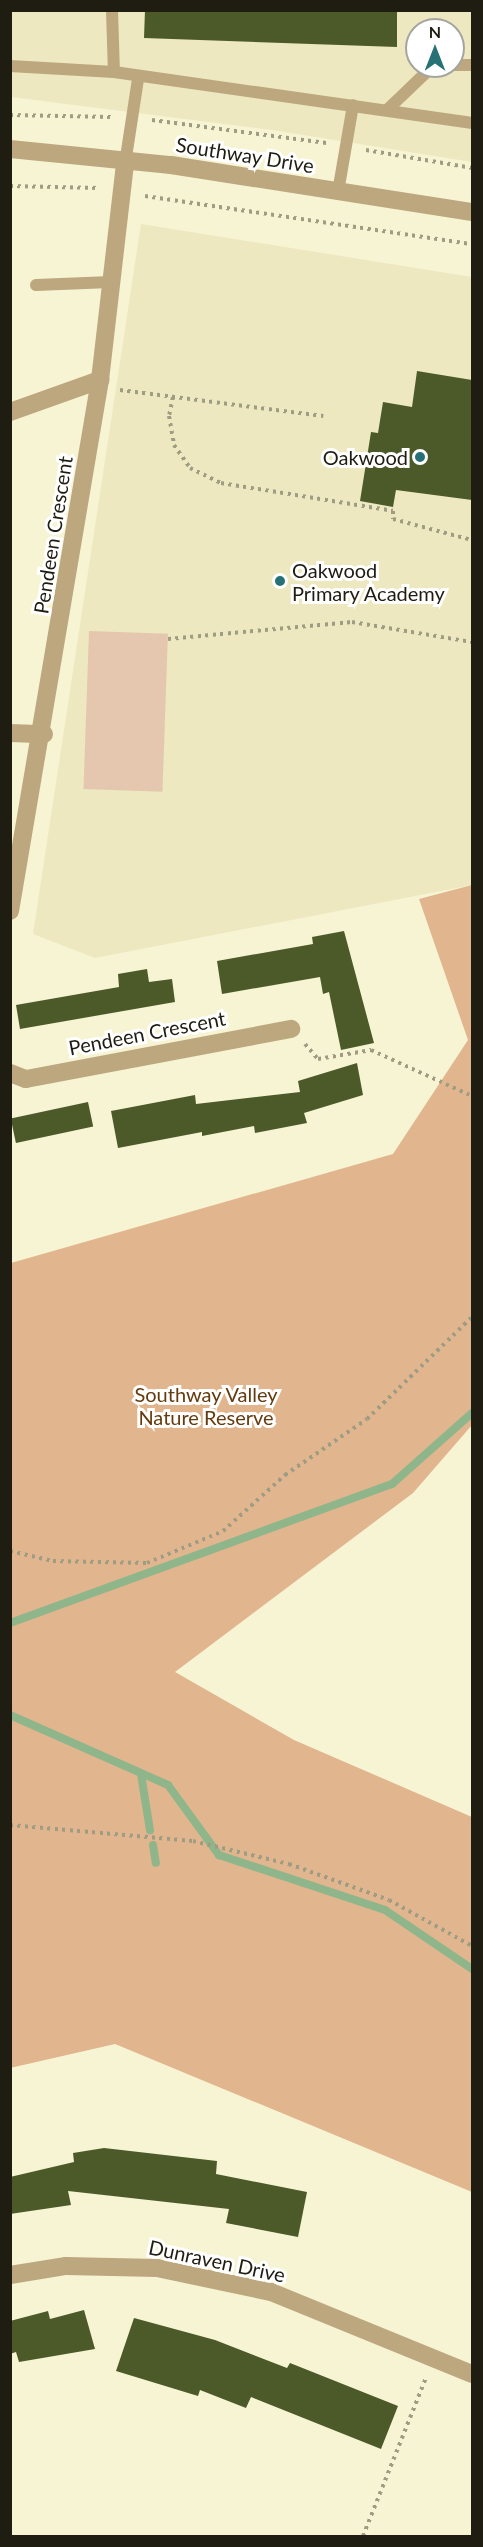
<!DOCTYPE html>
<html>
<head>
<meta charset="utf-8">
<style>
  body { margin:0 }
  #map { position:relative; width:483px; height:2547px; overflow:hidden; background:#f7f4d3; font-family:Lato,sans-serif }
  div>[style] { position:absolute }
  .built>* { inset:0; background:#ede8c0 }
  .green>* { inset:0; background:#e4c7ae; transform-origin:0 0 }
  .forest>* { inset:0; background:#e1b58e }
  .stream>* { height:8px; margin:-4px; padding:0 4px; transform-origin:4px; border-radius:4px; background:#8fb58b }
  .building>* { inset:0; background:#4c5a2a; transform-origin:0 0 }
  .path>* { height:4px; margin-top:-2px; transform-origin:0; background:repeating-linear-gradient(90deg,#9f9c84 0 3px,transparent 0 7.5px) }
  .service>* { height:12px; margin:-6px; padding:0 6px; transform-origin:6px; border-radius:6px; background:#bda77f }
  .minor>* { height:18px; margin:-9px; padding:0 9px; transform-origin:9px; border-radius:9px; background:#bda77f }
  .tertiary>* { height:18px; margin:-9px; padding:0 9px; transform-origin:9px; border-radius:9px; background:#bda77f }
  .dots>* { width:16px; height:16px; translate:-50% -50%; box-sizing:border-box; border:3px solid #fff; border-radius:50% }
  span { translate:-50% -50%; white-space:nowrap; text-align:center; line-height:1.15; -webkit-text-stroke:6px #fff; paint-order:stroke }
  .street-label { font-size:20px; color:#1f1d11 }
  .poi-label { font-size:20px; color:#1f1d11 }
  .right { translate:-100% -50%; text-align:right }
  .left { translate:0 -50%; text-align:left }
  .park-label { font-size:20px; color:#653b0d }
  .frame { position:absolute; inset:0; border:12px solid #1f1d11; pointer-events:none }
  .north { position:absolute; left:405px; top:18px; width:60px; height:60px; box-sizing:border-box; background:#fff; border:2px solid #a5a5a0; border-radius:50%; rotate:0deg; font-size:16px; font-weight:700; line-height:24px; text-align:center; color:#1f1d11 }
  .north::after { content:''; display:block; margin:auto; width:21px; height:27px; background:#267176; clip-path:polygon(50% 0,100% 100%,50% 72%,0 100%) }
</style>
</head>
<body>
<div id="map">
  <div class="built">
    <div style="clip-path:polygon(evenodd,10px 11px,472px 11px,472px 162px,272px 130px,11px 97px,10px 11px,417px 30px,453px 30px,453px 66px,417px 66px,417px 30px)"></div>
    <div style="clip-path:polygon(141px 224px,472px 277px,472px 885px,95px 958px,33px 934px)"></div>
  </div>
  <div class="green">
    <div style="left:89px;top:631px;width:79px;height:158px;rotate:2deg"></div>
  </div>
  <div class="forest">
    <div style="clip-path:polygon(472px 885px,472px 1425px,413px 1493px,175px 1672px,294px 1740px,472px 1817px,472px 2192px,115px 2044px,10px 2068px,11px 1263px,393px 1154px,468px 1040px,419px 899px)"></div>
  </div>
  <div class="stream">
    <div style="left:10px;top:1623px;width:407px;rotate:-20deg"></div>
    <div style="left:392px;top:1484px;width:107px;rotate:-41.6deg"></div>
    <div style="left:10px;top:1715px;width:173px;rotate:23.9deg"></div>
    <div style="left:168px;top:1785px;width:87px;rotate:53.9deg"></div>
    <div style="left:219px;top:1855px;width:175px;rotate:18.3deg"></div>
    <div style="left:385px;top:1910px;width:105px;rotate:34.1deg"></div>
    <div style="left:141px;top:1774px;width:57px;rotate:80.9deg"></div>
    <div style="left:153px;top:1845px;width:18px;rotate:81deg"></div>
  </div>
  <div class="building">
    <div style="clip-path:polygon(145px 10px,397px 10px,397px 47px,144px 38px)"></div>
    <div style="clip-path:polygon(417px 371px,472px 380px,472px 500px,396px 490px,393px 507px,360px 501px,371px 432px,378px 433px,383px 402px,412px 407px)"></div>
    <div style="clip-path:polygon(344px 931px,374px 1043px,341px 1050px,329px 992px,323px 994px,320px 977px,222px 994px,217px 961px,313px 944px,312px 937px)"></div>
    <div style="clip-path:polygon(147px 969px,149px 982px,172px 979px,175px 1002px,20px 1029px,16px 1005px,119px 987px,118px 974px)"></div>
    <div style="clip-path:polygon(357px 1063px,363px 1095px,304px 1113px,307px 1123px,255px 1133px,254px 1126px,202px 1136px,202px 1132px,118px 1148px,111px 1111px,195px 1095px,196px 1104px,300px 1092px,298px 1081px)"></div>
    <div style="left:88px;top:1102px;width:25px;height:79px;rotate:78deg"></div>
    <div style="clip-path:polygon(104px 2148px,217px 2161px,216px 2174px,307px 2192px,298px 2237px,226px 2223px,229px 2209px,68px 2191px,71px 2205px,10px 2214px,10px 2177px,74px 2162px,73px 2153px)"></div>
    <div style="clip-path:polygon(84px 2310px,95px 2349px,19px 2362px,16px 2352px,10px 2354px,10px 2321px,48px 2311px,50px 2319px)"></div>
    <div style="clip-path:polygon(134px 2318px,215px 2340px,287px 2368px,290px 2363px,398px 2406px,381px 2449px,251px 2397px,246px 2408px,200px 2390px,198px 2396px,116px 2371px)"></div>
  </div>
  <div class="path">
    <div style="left:10px;top:115px;width:102px;rotate:1.1deg"></div>
    <div style="left:152px;top:120px;width:176px;rotate:7.5deg"></div>
    <div style="left:366px;top:150px;width:108px;rotate:9.6deg"></div>
    <div style="left:10px;top:186px;width:89px;rotate:1.3deg"></div>
    <div style="left:145px;top:196px;width:331px;rotate:8.4deg"></div>
    <div style="left:120px;top:390px;width:205px;rotate:7.3deg"></div>
    <div style="left:173px;top:397px;width:19px;rotate:102deg"></div>
    <div style="left:169px;top:416px;width:29px;rotate:80deg"></div>
    <div style="left:174px;top:445px;width:28px;rotate:55deg"></div>
    <div style="left:190px;top:468px;width:34px;rotate:26deg"></div>
    <div style="left:221px;top:483px;width:174px;rotate:9.2deg"></div>
    <div style="left:393px;top:511px;width:8px;rotate:90deg"></div>
    <div style="left:393px;top:519px;width:82px;rotate:14.9deg"></div>
    <div style="left:168px;top:639px;width:185px;rotate:-5.3deg"></div>
    <div style="left:352px;top:622px;width:122px;rotate:9.5deg"></div>
    <div style="left:305px;top:1044px;width:20px;rotate:49deg"></div>
    <div style="left:318px;top:1059px;width:54px;rotate:-9.6deg"></div>
    <div style="left:371px;top:1050px;width:111px;rotate:24.5deg"></div>
    <div style="left:10px;top:1551px;width:44px;rotate:13.1deg"></div>
    <div style="left:53px;top:1561px;width:94px;rotate:1.2deg"></div>
    <div style="left:147px;top:1563px;width:82px;rotate:-22.8deg"></div>
    <div style="left:223px;top:1531px;width:84px;rotate:-42.1deg"></div>
    <div style="left:285px;top:1475px;width:99px;rotate:-34.3deg"></div>
    <div style="left:367px;top:1419px;width:146px;rotate:-44.2deg"></div>
    <div style="left:10px;top:1825px;width:184px;rotate:5deg"></div>
    <div style="left:193px;top:1841px;width:99px;rotate:13.5deg"></div>
    <div style="left:289px;top:1864px;width:106px;rotate:19.8deg"></div>
    <div style="left:389px;top:1900px;width:95px;rotate:29deg"></div>
    <div style="left:363px;top:2536px;width:170px;rotate:-68.3deg"></div>
  </div>
  <div class="service">
    <div style="left:112px;top:10px;width:62px;rotate:88.2deg"></div>
    <div style="left:453px;top:65px;width:19px"></div>
    <div style="left:10px;top:66px;width:104px;rotate:3.3deg"></div>
    <div style="left:114px;top:72px;width:362px;rotate:8.1deg"></div>
    <div style="left:388px;top:109px;width:62px;rotate:-43.7deg"></div>
    <div style="left:125px;top:164px;width:86px;rotate:-81.3deg"></div>
    <div style="left:338px;top:192px;width:88px;rotate:-80.2deg"></div>
    <div style="left:36px;top:285px;width:75px;rotate:-2.3deg"></div>
  </div>
  <div class="minor">
    <div style="left:10px;top:412px;width:96px;rotate:-19.6deg"></div>
    <div style="left:10px;top:733px;width:34px;rotate:2deg"></div>
    <div style="left:10px;top:911px;width:539px;rotate:-80.38deg"></div>
    <div style="left:100px;top:380px;width:217px;rotate:-83.4deg"></div>
    <div style="left:10px;top:1073px;width:17px;rotate:21deg"></div>
    <div style="left:26px;top:1079px;width:270px;rotate:-10.7deg"></div>
    <div style="left:10px;top:2275px;width:57px;rotate:-9.1deg"></div>
    <div style="left:66px;top:2266px;width:91px;rotate:1.3deg"></div>
    <div style="left:157px;top:2268px;width:116px;rotate:11.9deg"></div>
    <div style="left:271px;top:2292px;width:217px;rotate:22.2deg"></div>
  </div>
  <div class="tertiary">
    <div style="left:10px;top:149px;width:162px;rotate:5.7deg"></div>
    <div style="left:171px;top:165px;width:305px;rotate:8.9deg"></div>
  </div>
  <div class="dots">
    <div style="left:420px;top:457px;background:#267176"></div>
    <div style="left:280px;top:581px;background:#267176"></div>
  </div>
  <div class="street-label">
    <span style="left:245px;top:155px;rotate:9deg">Southway Drive</span>
    <span style="left:53px;top:535px;rotate:-81deg">Pendeen Crescent</span>
    <span style="left:147px;top:1033px;rotate:-11deg">Pendeen Crescent</span>
    <span style="left:217px;top:2261px;rotate:12deg">Dunraven Drive</span>
  </div>
  <div class="poi-label">
    <span class="right" style="left:408px;top:457px">Oakwood</span>
    <span class="left" style="left:292px;top:582px">Oakwood<br>Primary Academy</span>
  </div>
  <div class="park-label">
    <span style="left:206px;top:1406px">Southway Valley<br>Nature Reserve</span>
  </div>
  <div class="frame"></div>
  <div class="north">N</div>
</div>
</body>
</html>
